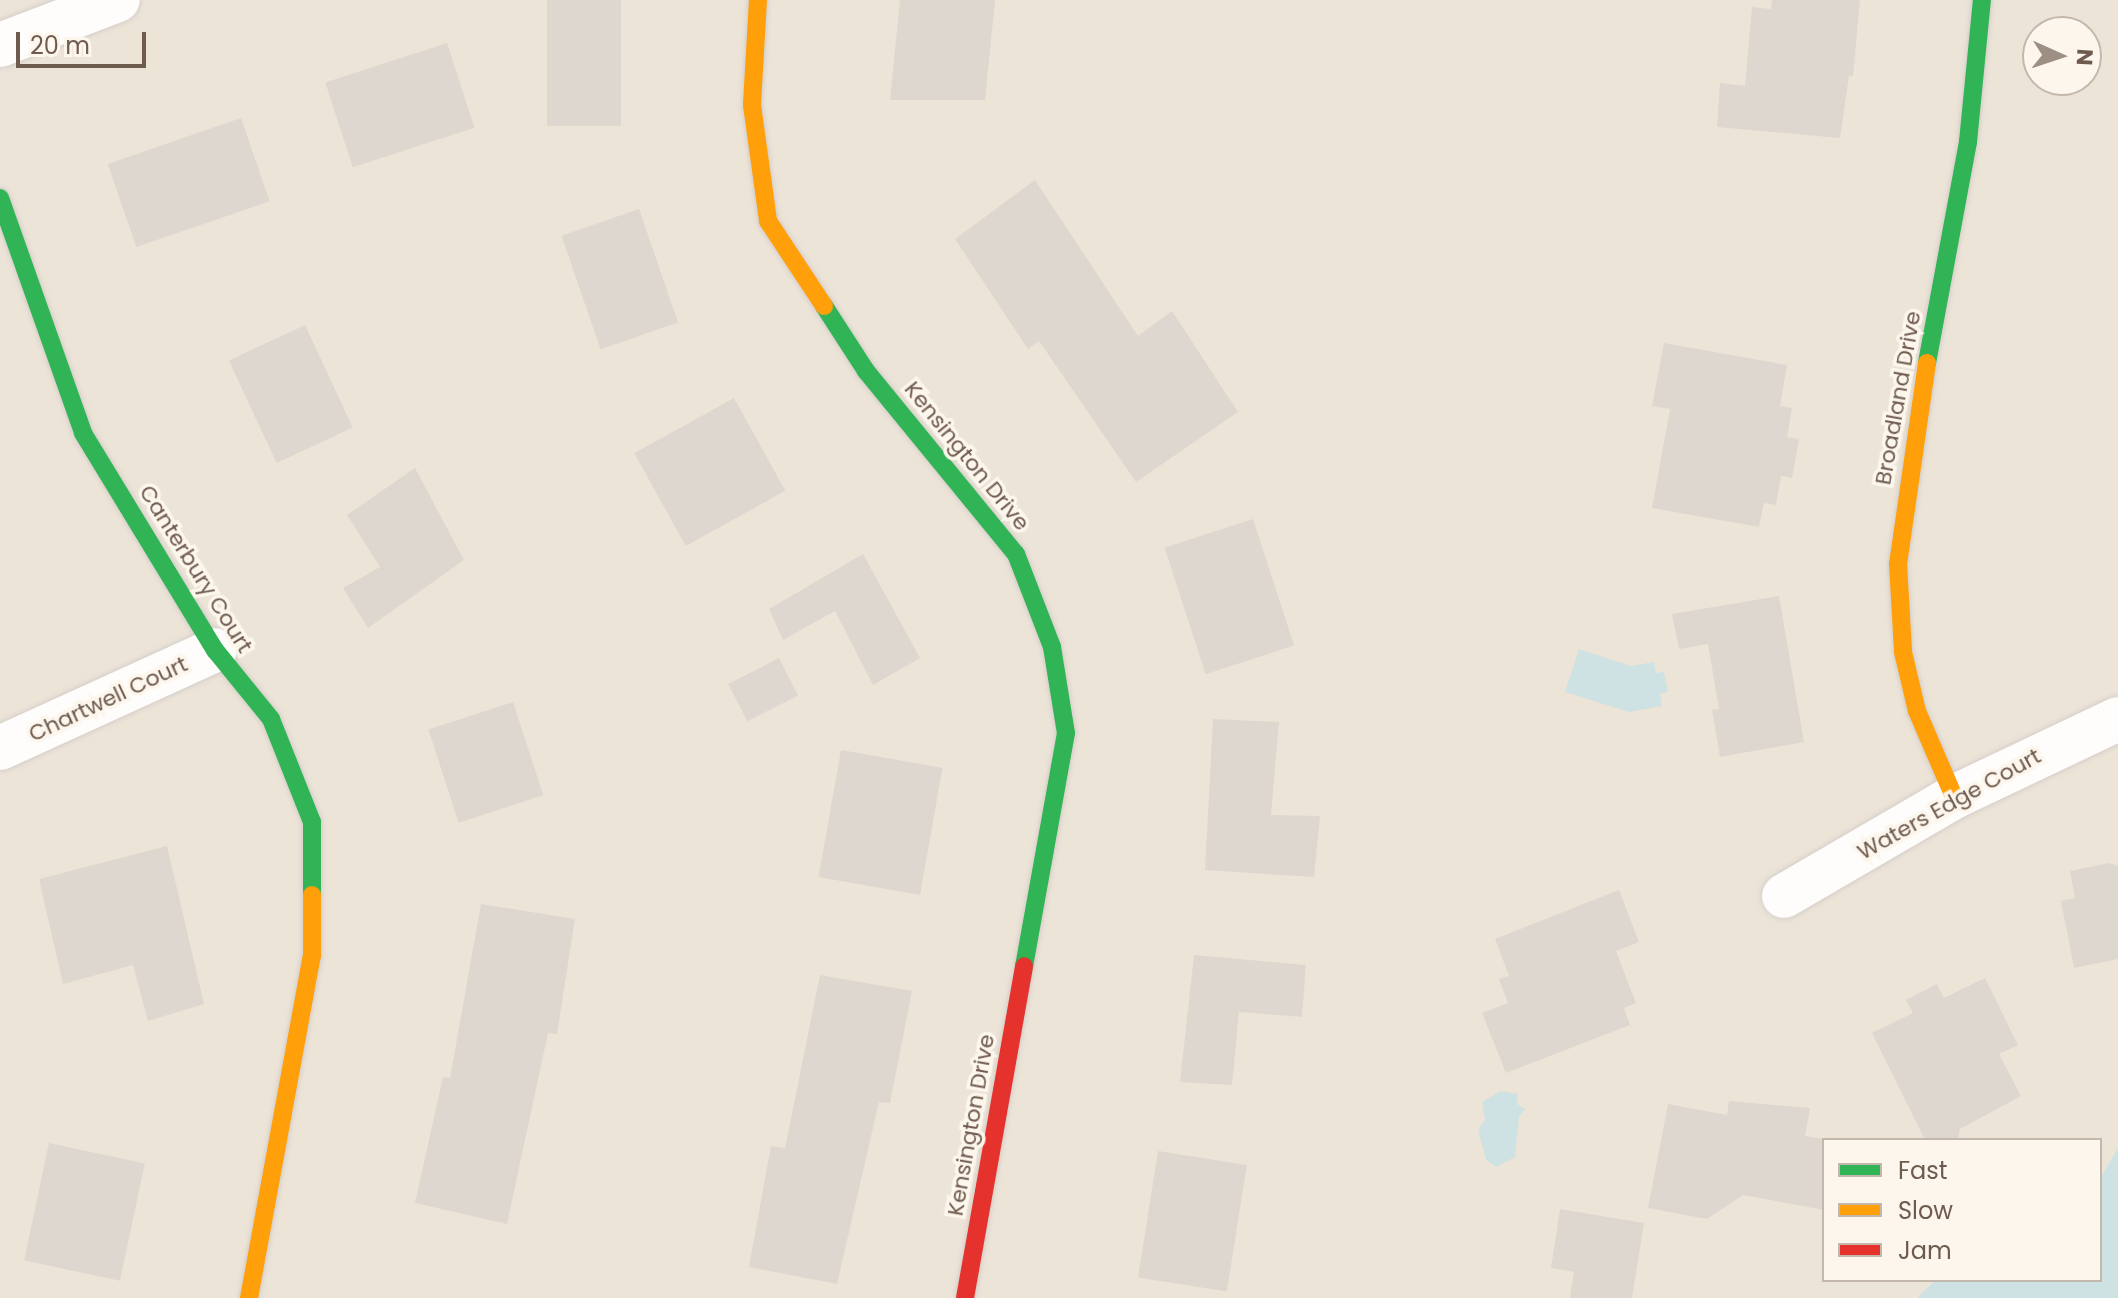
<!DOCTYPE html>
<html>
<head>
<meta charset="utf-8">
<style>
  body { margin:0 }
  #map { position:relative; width:2118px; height:1298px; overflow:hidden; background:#f5f1ea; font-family:Poppins,sans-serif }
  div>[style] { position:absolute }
  .residential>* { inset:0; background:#ede4d8 }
  .water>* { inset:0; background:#cee1e3 }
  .building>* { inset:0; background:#ded7d0; transform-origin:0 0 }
  .roads { filter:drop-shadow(0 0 2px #d4cec9) drop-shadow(0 0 2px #d4cec9) }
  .street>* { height:44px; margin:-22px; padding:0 22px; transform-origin:22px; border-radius:22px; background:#fefdfc }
  .fast>* { height:18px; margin:-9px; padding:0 9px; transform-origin:9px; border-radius:9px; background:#30b455 }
  .slow>* { height:18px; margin:-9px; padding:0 9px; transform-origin:9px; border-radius:9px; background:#ff9f0a }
  .jam>* { height:18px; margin:-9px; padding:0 9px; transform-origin:9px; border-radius:9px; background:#e5322d }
  span { translate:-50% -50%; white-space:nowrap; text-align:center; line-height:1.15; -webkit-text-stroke:7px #fcf6ec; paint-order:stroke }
  .street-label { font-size:22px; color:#6f5a4e }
  .legend { position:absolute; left:1822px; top:1138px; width:280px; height:144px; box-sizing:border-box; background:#fcf6ec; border:2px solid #c4b8ad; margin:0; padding:10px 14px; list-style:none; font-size:24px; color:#6f5a4e }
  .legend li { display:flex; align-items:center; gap:16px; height:40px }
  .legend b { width:40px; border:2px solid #c4b8ad }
  .north { position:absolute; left:2022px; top:16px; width:80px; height:80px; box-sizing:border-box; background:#fcf6ec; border:2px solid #c4b8ad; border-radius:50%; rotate:93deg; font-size:22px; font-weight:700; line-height:32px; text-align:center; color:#6f5a4e }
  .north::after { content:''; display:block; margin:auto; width:28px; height:36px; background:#9e8f85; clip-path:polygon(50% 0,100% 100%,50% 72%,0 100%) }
  .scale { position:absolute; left:16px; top:32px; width:130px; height:36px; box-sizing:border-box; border:4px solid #6f5a4e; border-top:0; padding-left:10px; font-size:24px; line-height:28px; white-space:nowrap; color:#6f5a4e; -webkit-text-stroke:6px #fcf6ec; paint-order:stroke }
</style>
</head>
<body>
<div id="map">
  <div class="residential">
    <div style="clip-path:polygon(evenodd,0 0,2118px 0,2118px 1148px,2108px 1171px,2100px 1179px,2100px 1140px,1824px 1140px,1824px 1280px,1935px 1280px,1917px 1298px,0 1298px,0 0,2038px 32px,2086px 32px,2086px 80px,2038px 80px,2038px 32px)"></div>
  </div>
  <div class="water">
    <div style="clip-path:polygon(1579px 649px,1631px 666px,1654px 662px,1656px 673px,1664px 672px,1668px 692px,1660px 694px,1662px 706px,1629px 712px,1565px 692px)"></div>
    <div style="clip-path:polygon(1501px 1091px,1518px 1094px,1517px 1104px,1525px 1109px,1519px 1117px,1515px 1157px,1496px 1167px,1486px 1160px,1478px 1130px,1485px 1120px,1482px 1102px)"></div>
    <div style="clip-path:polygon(2118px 1148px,2118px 1298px,1917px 1298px,1935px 1280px,2100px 1280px,2100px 1179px)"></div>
  </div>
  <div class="building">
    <div style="left:547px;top:0;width:74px;height:126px"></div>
    <div style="clip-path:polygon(900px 0,995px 0,985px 100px,890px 100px)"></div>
    <div style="clip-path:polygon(1772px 0,1860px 0,1853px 76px,1849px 76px,1840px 138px,1717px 127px,1720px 83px,1745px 86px,1752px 7px,1771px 9px)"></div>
    <div style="left:447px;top:43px;width:89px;height:128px;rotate:72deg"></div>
    <div style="left:241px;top:118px;width:88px;height:141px;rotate:71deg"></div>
    <div style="clip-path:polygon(1035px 180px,1138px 336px,1172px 311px,1238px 412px,1136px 482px,1039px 341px,1028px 349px,955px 239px)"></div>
    <div style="left:639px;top:209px;width:120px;height:82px;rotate:71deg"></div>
    <div style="left:305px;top:325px;width:113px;height:84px;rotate:65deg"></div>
    <div style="clip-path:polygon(1664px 343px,1787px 365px,1780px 406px,1792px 408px,1787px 437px,1799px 439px,1792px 478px,1781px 476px,1776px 505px,1764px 503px,1759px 527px,1652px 508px,1670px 409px,1652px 406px)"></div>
    <div style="left:734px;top:398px;width:106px;height:114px;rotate:61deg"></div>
    <div style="clip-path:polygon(415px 468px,464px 560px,368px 628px,343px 588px,380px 567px,347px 515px)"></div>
    <div style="left:1253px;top:519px;width:133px;height:93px;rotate:72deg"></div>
    <div style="clip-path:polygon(863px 554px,920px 658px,873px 685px,835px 611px,783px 640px,769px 609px)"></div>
    <div style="clip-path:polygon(1779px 596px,1804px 742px,1720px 757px,1712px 710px,1719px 709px,1708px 644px,1679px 649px,1672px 614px)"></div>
    <div style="left:779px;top:658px;width:42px;height:57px;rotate:63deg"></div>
    <div style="left:513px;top:702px;width:98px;height:89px;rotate:72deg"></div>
    <div style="clip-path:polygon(1213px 719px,1279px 722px,1271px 815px,1320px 816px,1314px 877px,1205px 870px)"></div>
    <div style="left:841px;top:750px;width:103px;height:129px;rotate:10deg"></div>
    <div style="clip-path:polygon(167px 846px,204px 1004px,148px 1021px,133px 965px,63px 984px,39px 879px)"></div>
    <div style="clip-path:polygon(2109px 863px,2118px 866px,2118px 959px,2074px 968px,2061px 901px,2075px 898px,2070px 871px)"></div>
    <div style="clip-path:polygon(1619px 890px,1639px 942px,1616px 951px,1636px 1003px,1624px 1008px,1630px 1025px,1506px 1073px,1482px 1013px,1508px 1003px,1499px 979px,1509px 976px,1495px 939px)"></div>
    <div style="clip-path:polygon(481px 904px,575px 919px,557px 1034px,548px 1033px,507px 1224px,415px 1203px,443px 1077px,450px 1078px)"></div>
    <div style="clip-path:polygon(1194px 955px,1306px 965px,1302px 1017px,1239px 1012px,1232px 1085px,1180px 1082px)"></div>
    <div style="clip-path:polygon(820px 975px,912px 991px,890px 1103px,879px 1102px,837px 1284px,749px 1267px,771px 1146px,785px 1148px)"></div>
    <div style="clip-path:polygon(1985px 978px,2018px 1045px,1999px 1054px,2021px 1096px,1960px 1129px,1958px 1140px,1925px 1140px,1872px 1033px,1913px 1013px,1906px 1000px,1937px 984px,1944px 998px)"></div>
    <div style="clip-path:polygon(1729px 1101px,1810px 1108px,1805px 1136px,1824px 1139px,1824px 1210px,1743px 1195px,1707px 1219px,1648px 1208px,1668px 1104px,1727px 1115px)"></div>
    <div style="left:49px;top:1143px;width:98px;height:120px;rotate:12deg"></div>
    <div style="left:1158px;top:1151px;width:90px;height:128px;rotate:9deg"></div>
    <div style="clip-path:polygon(1560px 1209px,1644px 1223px,1632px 1298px,1570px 1298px,1574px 1272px,1551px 1268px)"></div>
  </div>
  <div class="roads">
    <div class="street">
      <div style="left:0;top:45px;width:126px;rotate:-20.9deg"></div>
      <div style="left:0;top:748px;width:236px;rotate:-24.5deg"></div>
      <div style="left:1784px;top:896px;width:197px;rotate:-30.2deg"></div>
      <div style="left:1954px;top:797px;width:182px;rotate:-25.4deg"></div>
    </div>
    <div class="fast">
      <div style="left:0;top:198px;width:249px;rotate:70.5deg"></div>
      <div style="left:83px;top:433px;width:254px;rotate:58.7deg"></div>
      <div style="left:215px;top:650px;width:89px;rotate:50.9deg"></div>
      <div style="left:271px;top:719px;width:111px;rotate:68.3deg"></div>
      <div style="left:312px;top:822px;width:73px;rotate:90deg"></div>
      <div style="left:824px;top:306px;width:77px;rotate:57.1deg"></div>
      <div style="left:866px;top:371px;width:237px;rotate:50.7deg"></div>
      <div style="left:1016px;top:554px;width:100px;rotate:68.8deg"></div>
      <div style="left:1052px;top:647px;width:87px;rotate:80.8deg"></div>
      <div style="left:1066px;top:733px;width:237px;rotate:100.2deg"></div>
      <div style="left:1927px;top:363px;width:225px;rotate:-79.5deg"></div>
      <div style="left:1968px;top:142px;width:143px;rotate:-84.4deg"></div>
    </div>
    <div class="slow">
      <div style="left:758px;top:0;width:105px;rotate:93.3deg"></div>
      <div style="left:752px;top:105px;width:117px;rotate:82.1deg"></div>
      <div style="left:768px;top:221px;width:102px;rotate:56.6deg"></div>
      <div style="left:1927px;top:363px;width:203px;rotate:98.2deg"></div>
      <div style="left:1898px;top:564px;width:88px;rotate:86.7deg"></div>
      <div style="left:1903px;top:652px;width:61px;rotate:76.7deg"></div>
      <div style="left:1917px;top:711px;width:94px;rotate:66.7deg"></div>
      <div style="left:249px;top:1298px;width:348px;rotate:-79.6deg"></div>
      <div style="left:312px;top:956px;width:61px;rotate:-90deg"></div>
    </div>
    <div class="jam">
      <div style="left:965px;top:1298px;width:337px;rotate:-79.9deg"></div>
    </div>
  </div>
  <div class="street-label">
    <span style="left:1898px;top:398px;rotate:-80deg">Broadland Drive</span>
    <span style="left:967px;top:456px;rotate:51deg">Kensington Drive</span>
    <span style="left:196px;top:569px;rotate:58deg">Canterbury Court</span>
    <span style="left:108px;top:699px;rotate:-25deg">Chartwell Court</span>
    <span style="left:1949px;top:804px;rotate:-29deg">Waters Edge Court</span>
    <span style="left:971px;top:1125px;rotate:-80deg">Kensington Drive</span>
  </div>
  <ul class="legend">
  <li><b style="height:10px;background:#30b455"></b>Fast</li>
  <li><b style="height:10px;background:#ff9f0a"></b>Slow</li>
  <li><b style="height:10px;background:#e5322d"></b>Jam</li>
  </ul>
  <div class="north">N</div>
  <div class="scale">20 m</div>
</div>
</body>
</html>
